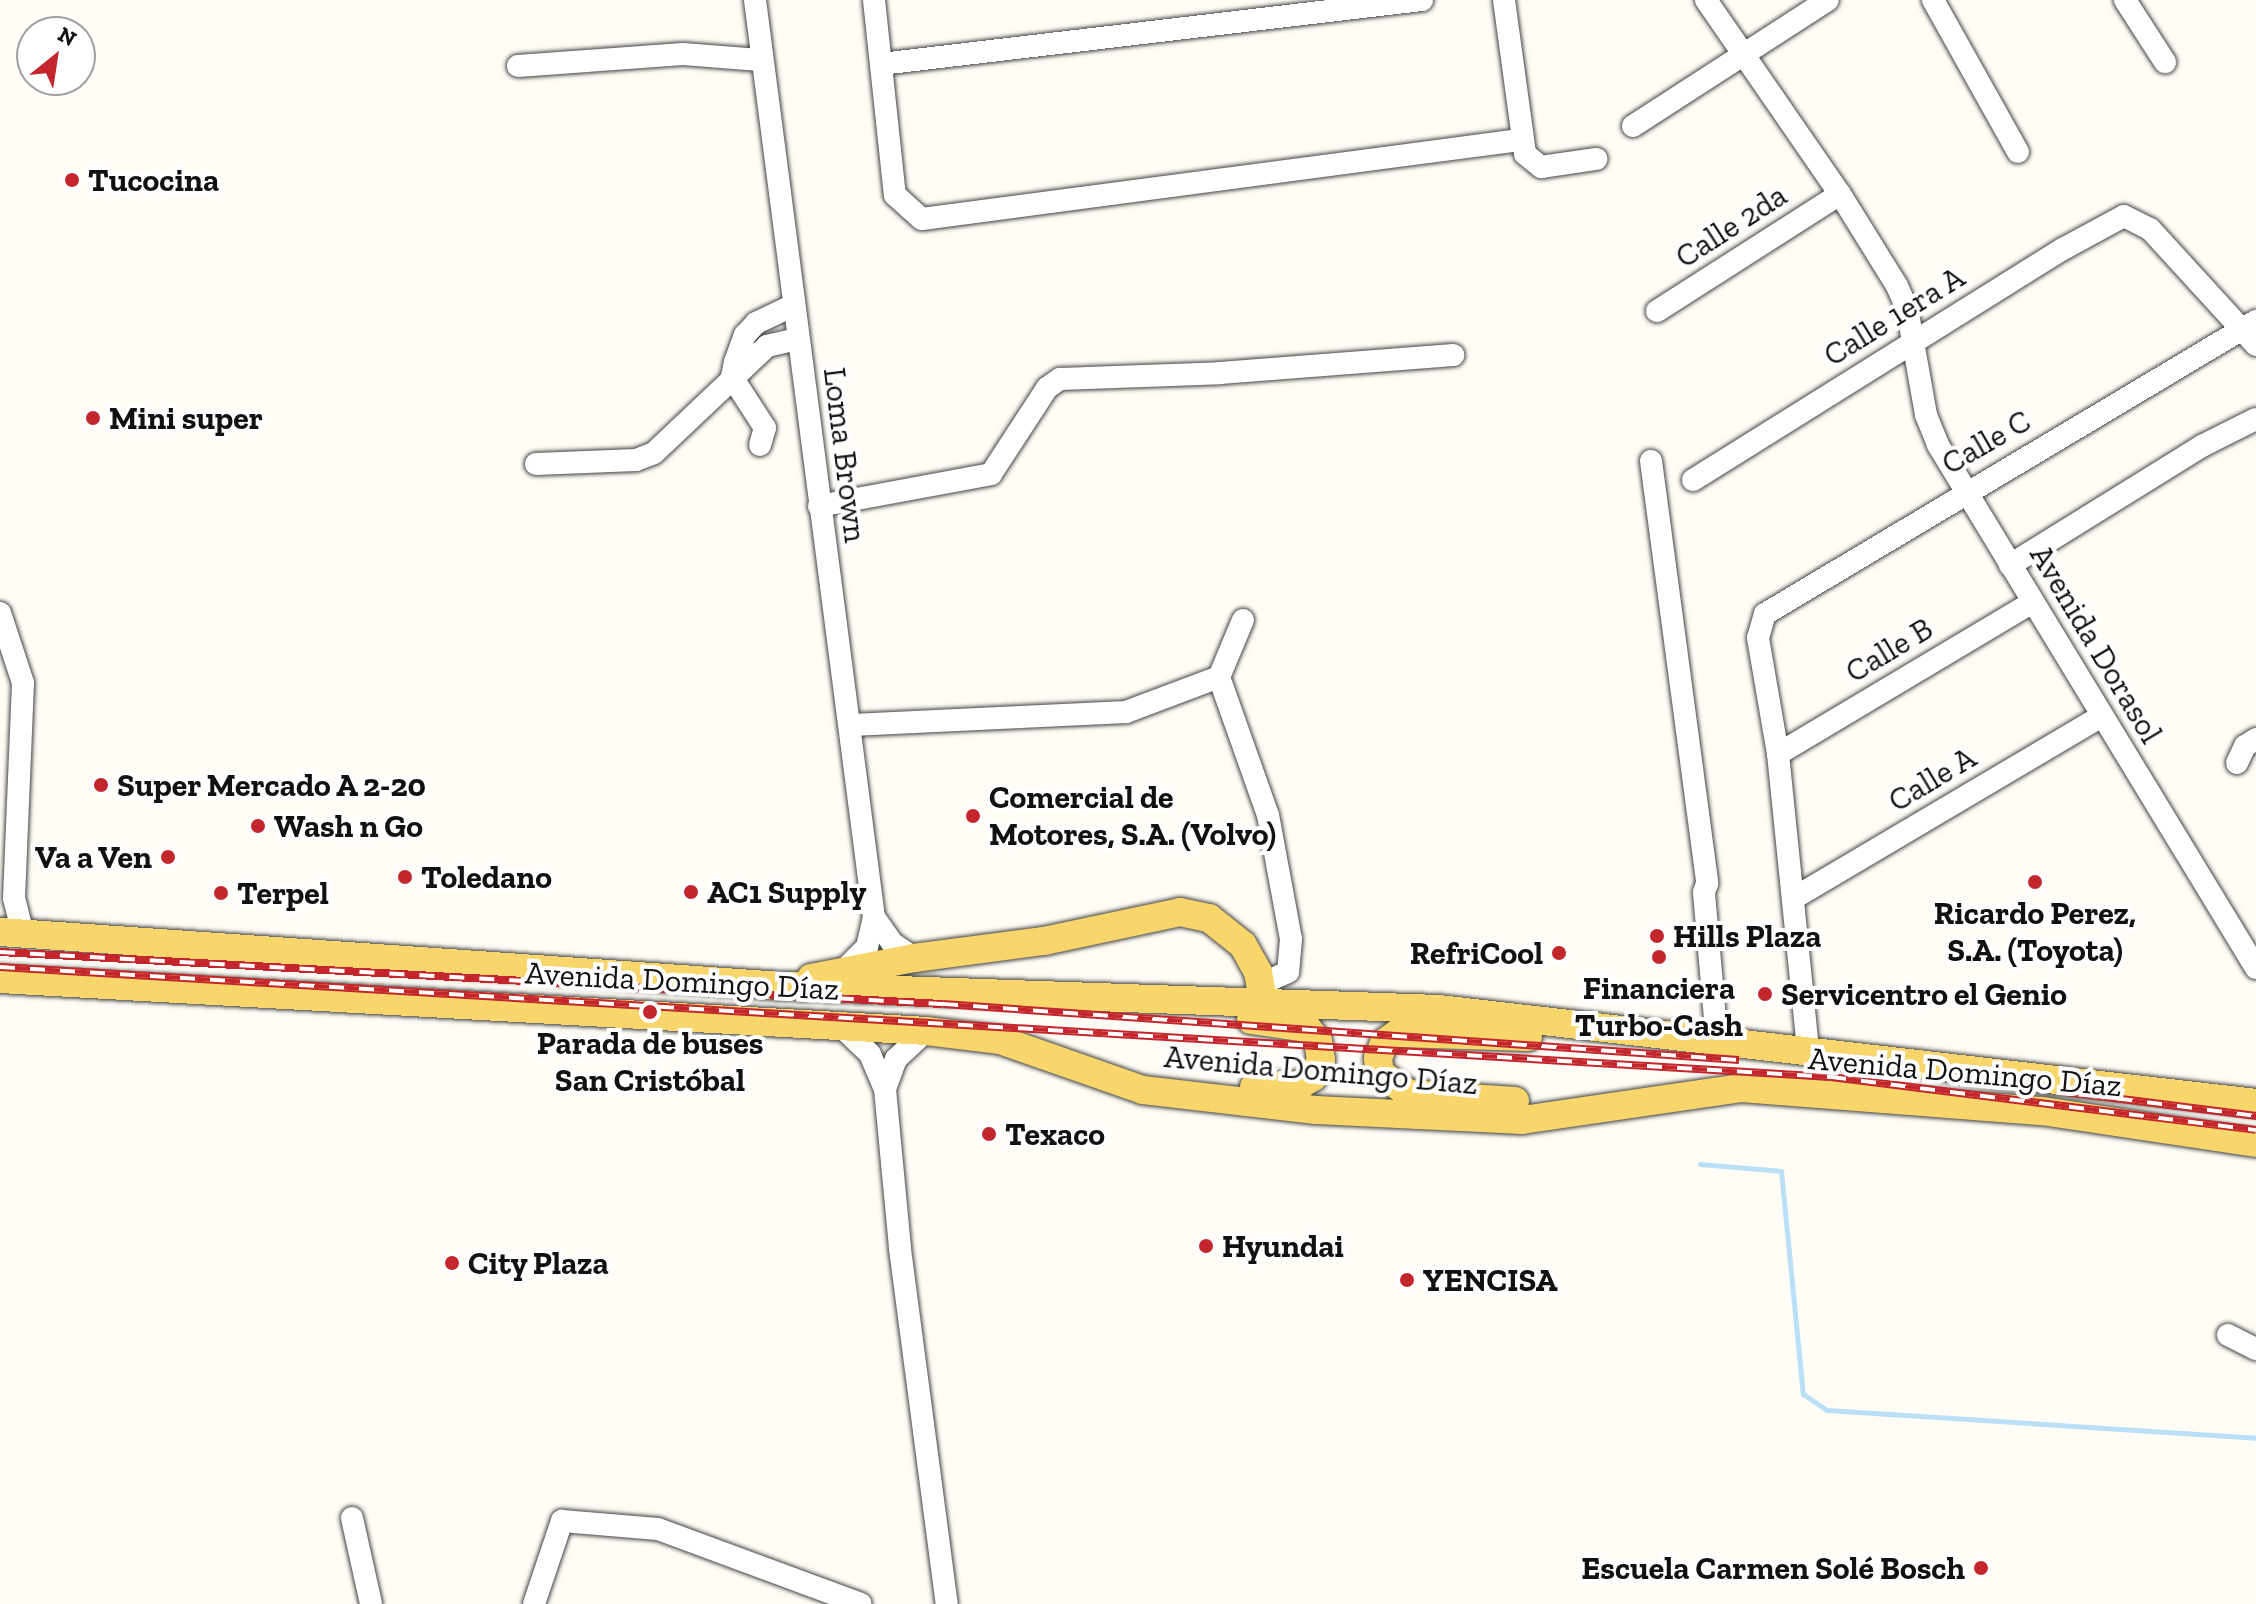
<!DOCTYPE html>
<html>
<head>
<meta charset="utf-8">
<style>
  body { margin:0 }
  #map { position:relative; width:2256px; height:1604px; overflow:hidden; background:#fffdf5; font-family:"Zilla Slab",serif }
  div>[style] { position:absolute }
  .stream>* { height:5px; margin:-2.5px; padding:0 2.5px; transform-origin:2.5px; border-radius:2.5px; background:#b9e0f7 }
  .roads { filter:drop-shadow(0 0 2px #444) drop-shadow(0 0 2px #444) }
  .minor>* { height:22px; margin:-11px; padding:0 11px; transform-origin:11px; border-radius:11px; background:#fff }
  .major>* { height:28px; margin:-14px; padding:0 14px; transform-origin:14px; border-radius:14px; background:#f9d66b }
  .rail>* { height:8px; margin-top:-4px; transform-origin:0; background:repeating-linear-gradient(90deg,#fff 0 15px,#c4262e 0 30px); box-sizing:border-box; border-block:2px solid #c4262e }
  .dots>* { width:22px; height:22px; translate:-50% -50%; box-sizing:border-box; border:4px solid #fff; border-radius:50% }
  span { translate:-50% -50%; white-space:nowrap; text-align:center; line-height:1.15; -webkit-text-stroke:8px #fff; paint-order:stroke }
  .poi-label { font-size:32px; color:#111; font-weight:700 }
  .left { translate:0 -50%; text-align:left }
  .right { translate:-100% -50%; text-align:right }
  .street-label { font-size:32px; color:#111 }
  .north { position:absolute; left:16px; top:16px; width:80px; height:80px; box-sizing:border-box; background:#fff; border:2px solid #a0a0a0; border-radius:50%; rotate:30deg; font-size:22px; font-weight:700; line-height:32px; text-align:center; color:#111 }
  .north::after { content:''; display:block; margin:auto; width:28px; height:36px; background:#c4262e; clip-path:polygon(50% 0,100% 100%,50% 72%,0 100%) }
</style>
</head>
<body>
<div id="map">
  <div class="stream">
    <div style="left:1700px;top:1164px;width:81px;rotate:4.9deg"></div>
    <div style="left:1781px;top:1171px;width:224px;rotate:84.4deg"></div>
    <div style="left:1803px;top:1394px;width:29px;rotate:34deg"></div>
    <div style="left:1827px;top:1410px;width:430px;rotate:3.7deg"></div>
  </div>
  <div class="roads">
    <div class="minor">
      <div style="left:755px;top:0;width:925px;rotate:82.61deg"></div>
      <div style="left:874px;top:917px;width:31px;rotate:103deg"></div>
      <div style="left:867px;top:947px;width:31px;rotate:135deg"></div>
      <div style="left:874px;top:0;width:196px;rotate:83.9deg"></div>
      <div style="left:895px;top:195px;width:36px;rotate:42deg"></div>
      <div style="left:922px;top:219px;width:603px;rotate:-7.53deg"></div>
      <div style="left:1504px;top:0;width:155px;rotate:82.2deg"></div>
      <div style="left:1525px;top:154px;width:21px;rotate:39deg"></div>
      <div style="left:1541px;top:167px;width:56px;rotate:-8.3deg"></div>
      <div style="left:1706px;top:0;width:236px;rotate:55.4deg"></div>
      <div style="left:1840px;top:194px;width:108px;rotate:58.2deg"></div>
      <div style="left:1897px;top:286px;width:24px;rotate:66deg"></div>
      <div style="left:1907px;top:308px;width:109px;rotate:79.9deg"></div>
      <div style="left:1926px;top:415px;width:32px;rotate:68deg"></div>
      <div style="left:1938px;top:445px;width:612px;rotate:58.7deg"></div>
      <div style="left:1933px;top:0;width:174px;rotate:60.8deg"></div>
      <div style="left:2125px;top:0;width:74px;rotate:57.2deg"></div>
      <div style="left:881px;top:64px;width:545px;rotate:-6.75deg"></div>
      <div style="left:518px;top:66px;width:165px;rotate:-4.2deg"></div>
      <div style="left:683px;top:54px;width:77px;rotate:4.5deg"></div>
      <div style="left:1633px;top:126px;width:232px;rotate:-32.9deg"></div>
      <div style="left:1657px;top:311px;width:217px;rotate:-32.6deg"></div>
      <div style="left:760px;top:445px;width:18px;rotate:-74deg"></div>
      <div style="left:765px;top:428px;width:61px;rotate:-122.9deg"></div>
      <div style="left:732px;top:377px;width:15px;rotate:-79deg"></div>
      <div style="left:735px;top:362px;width:29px;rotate:-70deg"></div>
      <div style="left:745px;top:335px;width:16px;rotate:-47deg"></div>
      <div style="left:756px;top:323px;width:42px;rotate:-25.3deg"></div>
      <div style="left:1651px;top:461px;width:426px;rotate:82.4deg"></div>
      <div style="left:1707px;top:883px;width:10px;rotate:107deg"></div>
      <div style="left:1704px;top:893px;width:150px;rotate:85deg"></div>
      <div style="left:536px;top:464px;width:100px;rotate:-2.3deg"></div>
      <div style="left:636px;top:460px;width:19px;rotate:-21deg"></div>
      <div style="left:654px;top:453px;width:156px;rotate:-43.4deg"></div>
      <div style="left:767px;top:346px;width:32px;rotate:-13deg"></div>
      <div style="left:1693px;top:480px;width:436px;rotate:-32deg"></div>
      <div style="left:2063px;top:249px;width:69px;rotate:-28.4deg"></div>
      <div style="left:2124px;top:216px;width:29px;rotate:27deg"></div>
      <div style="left:2150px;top:229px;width:157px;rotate:47.6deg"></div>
      <div style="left:819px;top:506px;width:175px;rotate:-10.5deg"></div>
      <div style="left:991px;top:474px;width:103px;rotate:-56.9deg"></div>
      <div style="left:1047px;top:388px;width:16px;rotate:-35deg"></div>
      <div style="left:1060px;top:379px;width:160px;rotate:-2.1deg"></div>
      <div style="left:1220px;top:373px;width:234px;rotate:-4.4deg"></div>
      <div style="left:2010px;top:565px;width:226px;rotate:-31.8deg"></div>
      <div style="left:2202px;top:446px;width:60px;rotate:-26.6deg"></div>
      <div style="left:0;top:613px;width:74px;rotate:71.8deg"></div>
      <div style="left:23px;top:683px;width:215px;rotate:92.4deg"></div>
      <div style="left:14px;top:898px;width:36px;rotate:76deg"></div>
      <div style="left:1243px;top:620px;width:62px;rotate:112.8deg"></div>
      <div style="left:1219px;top:677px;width:146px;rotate:70.5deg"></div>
      <div style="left:1268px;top:815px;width:126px;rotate:79.5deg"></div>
      <div style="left:1291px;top:939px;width:33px;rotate:95deg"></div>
      <div style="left:1288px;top:972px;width:30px;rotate:156deg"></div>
      <div style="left:852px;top:725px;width:274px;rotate:-2.7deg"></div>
      <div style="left:1126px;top:712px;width:99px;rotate:-20.6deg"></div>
      <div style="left:1778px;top:754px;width:297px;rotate:-30.8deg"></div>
      <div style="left:2237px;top:763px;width:19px;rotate:-65deg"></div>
      <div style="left:2245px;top:746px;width:13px;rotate:-32deg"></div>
      <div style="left:1794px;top:898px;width:358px;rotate:-30.6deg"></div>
      <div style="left:874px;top:917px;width:32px;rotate:55deg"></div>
      <div style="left:892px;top:943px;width:27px;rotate:34deg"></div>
      <div style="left:839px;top:1024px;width:43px;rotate:44.1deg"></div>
      <div style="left:870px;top:1054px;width:38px;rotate:67deg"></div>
      <div style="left:885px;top:1089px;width:161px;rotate:84.6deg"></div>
      <div style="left:900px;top:1249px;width:358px;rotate:82.5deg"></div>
      <div style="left:1808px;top:1049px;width:297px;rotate:-95.8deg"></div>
      <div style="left:1778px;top:754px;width:118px;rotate:-99.8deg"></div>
      <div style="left:1758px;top:638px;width:25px;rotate:-74deg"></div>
      <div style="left:1765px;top:614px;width:572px;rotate:-30.83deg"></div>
      <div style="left:885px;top:1089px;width:32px;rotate:-70deg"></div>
      <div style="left:896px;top:1059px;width:41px;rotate:-43deg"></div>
      <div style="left:2228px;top:1335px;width:31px;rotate:27deg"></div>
      <div style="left:352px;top:1518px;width:88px;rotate:77.5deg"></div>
      <div style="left:534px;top:1604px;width:88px;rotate:-71.4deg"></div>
      <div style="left:562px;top:1521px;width:96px;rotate:4.8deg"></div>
      <div style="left:658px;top:1529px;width:216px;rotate:20.3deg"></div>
    </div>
    <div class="major">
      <div style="left:0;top:932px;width:785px;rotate:3.95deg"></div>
      <div style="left:783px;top:986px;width:656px;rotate:2.01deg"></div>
      <div style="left:1439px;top:1009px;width:822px;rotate:6.56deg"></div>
      <div style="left:811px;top:978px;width:105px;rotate:-11deg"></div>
      <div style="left:914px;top:958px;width:131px;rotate:-7.5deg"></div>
      <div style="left:1044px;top:941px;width:139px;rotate:-12deg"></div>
      <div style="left:1180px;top:912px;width:30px;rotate:12deg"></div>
      <div style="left:1209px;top:918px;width:43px;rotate:38.5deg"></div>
      <div style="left:1243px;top:945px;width:31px;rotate:61deg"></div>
      <div style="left:1258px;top:972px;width:29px;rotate:80deg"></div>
      <div style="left:0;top:979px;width:927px;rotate:3.21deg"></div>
      <div style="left:926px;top:1031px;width:75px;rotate:6.9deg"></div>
      <div style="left:1000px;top:1040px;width:151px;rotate:19.3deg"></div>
      <div style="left:1143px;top:1090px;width:174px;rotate:6.6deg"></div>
      <div style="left:1316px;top:1110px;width:206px;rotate:2.8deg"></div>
      <div style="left:1522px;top:1120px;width:221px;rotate:-8.3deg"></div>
      <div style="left:1741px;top:1088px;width:302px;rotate:4.4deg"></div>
      <div style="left:2042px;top:1111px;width:216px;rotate:8.5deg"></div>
      <div style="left:1251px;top:1020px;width:57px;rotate:8.1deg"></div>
      <div style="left:1307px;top:1028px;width:17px;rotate:50deg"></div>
      <div style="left:1318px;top:1041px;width:19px;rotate:81deg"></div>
      <div style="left:1321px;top:1060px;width:19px;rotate:115deg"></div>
      <div style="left:1313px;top:1077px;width:15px;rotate:148deg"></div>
      <div style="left:1300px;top:1085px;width:46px;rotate:177.5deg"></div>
      <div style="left:1515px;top:1101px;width:106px;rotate:-176.2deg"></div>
      <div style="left:1409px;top:1094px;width:36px;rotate:-144deg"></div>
      <div style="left:1380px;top:1073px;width:15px;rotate:-98deg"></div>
      <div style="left:1378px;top:1058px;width:16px;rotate:-68deg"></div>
      <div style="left:1384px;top:1043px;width:17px;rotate:-36deg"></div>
      <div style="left:1398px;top:1033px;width:130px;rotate:1.8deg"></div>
    </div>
  </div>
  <div class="rail">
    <div style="left:0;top:952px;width:944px;rotate:3.16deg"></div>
    <div style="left:943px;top:1004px;width:798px;rotate:4.02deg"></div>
    <div style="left:0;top:967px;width:1834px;rotate:3.44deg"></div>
    <div style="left:1831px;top:1077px;width:428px;rotate:7.1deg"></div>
    <div style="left:2058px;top:1091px;width:200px;rotate:7.2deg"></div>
  </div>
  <div class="dots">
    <div style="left:72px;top:180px;background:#c4262e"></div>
    <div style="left:93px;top:418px;background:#c4262e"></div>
    <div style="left:101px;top:785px;background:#c4262e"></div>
    <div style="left:973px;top:816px;background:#c4262e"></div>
    <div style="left:258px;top:826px;background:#c4262e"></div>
    <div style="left:168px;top:857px;background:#c4262e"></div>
    <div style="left:405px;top:877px;background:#c4262e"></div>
    <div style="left:2035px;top:882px;background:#c4262e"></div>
    <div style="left:691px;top:892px;background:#c4262e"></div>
    <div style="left:221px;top:893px;background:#c4262e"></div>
    <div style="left:1657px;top:936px;background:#c4262e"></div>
    <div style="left:1559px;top:953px;background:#c4262e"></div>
    <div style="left:1659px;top:957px;background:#c4262e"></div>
    <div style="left:1765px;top:994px;background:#c4262e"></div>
    <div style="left:650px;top:1012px;background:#c4262e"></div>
    <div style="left:989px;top:1134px;background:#c4262e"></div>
    <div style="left:1206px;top:1246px;background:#c4262e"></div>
    <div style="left:452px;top:1263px;background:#c4262e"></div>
    <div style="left:1407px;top:1280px;background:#c4262e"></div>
    <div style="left:1981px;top:1568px;background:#c4262e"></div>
  </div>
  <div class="poi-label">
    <span class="left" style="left:88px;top:180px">Tucocina</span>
    <span class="left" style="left:109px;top:418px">Mini super</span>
    <span class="left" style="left:117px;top:785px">Super Mercado A 2-20</span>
    <span class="left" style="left:989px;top:816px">Comercial de<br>Motores, S.A. (Volvo)</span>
    <span class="left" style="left:274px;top:826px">Wash n Go</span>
    <span class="right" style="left:152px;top:857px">Va a Ven</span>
    <span class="left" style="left:421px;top:877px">Toledano</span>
    <span class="left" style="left:707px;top:892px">AC1 Supply</span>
    <span class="left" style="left:237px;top:893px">Terpel</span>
    <span style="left:2035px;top:932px">Ricardo Perez,<br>S.A. (Toyota)</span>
    <span class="left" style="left:1673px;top:936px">Hills Plaza</span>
    <span class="right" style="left:1543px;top:953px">RefriCool</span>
    <span style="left:1659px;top:1007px">Financiera<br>Turbo-Cash</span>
    <span class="left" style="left:1781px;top:994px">Servicentro el Genio</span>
    <span style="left:650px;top:1062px">Parada de buses<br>San Cristóbal</span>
    <span class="left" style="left:1005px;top:1134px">Texaco</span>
    <span class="left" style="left:1222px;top:1246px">Hyundai</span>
    <span class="left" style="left:468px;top:1263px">City Plaza</span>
    <span class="left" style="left:1423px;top:1280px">YENCISA</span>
    <span class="right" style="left:1965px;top:1568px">Escuela Carmen Solé Bosch</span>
  </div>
  <div class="street-label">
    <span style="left:1731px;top:226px;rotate:-33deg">Calle 2da</span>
    <span style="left:1894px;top:316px;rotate:-32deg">Calle 1era A</span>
    <span style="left:1986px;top:442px;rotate:-30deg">Calle C</span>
    <span style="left:845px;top:455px;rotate:83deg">Loma Brown</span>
    <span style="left:2096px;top:644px;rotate:59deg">Avenida Dorasol</span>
    <span style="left:1889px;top:650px;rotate:-31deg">Calle B</span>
    <span style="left:1932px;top:779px;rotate:-31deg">Calle A</span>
    <span style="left:682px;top:981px;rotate:3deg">Avenida Domingo Díaz</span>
    <span style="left:1321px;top:1070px;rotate:5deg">Avenida Domingo Díaz</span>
    <span style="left:1965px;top:1072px;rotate:5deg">Avenida Domingo Díaz</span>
  </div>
  <div class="north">N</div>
</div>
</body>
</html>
